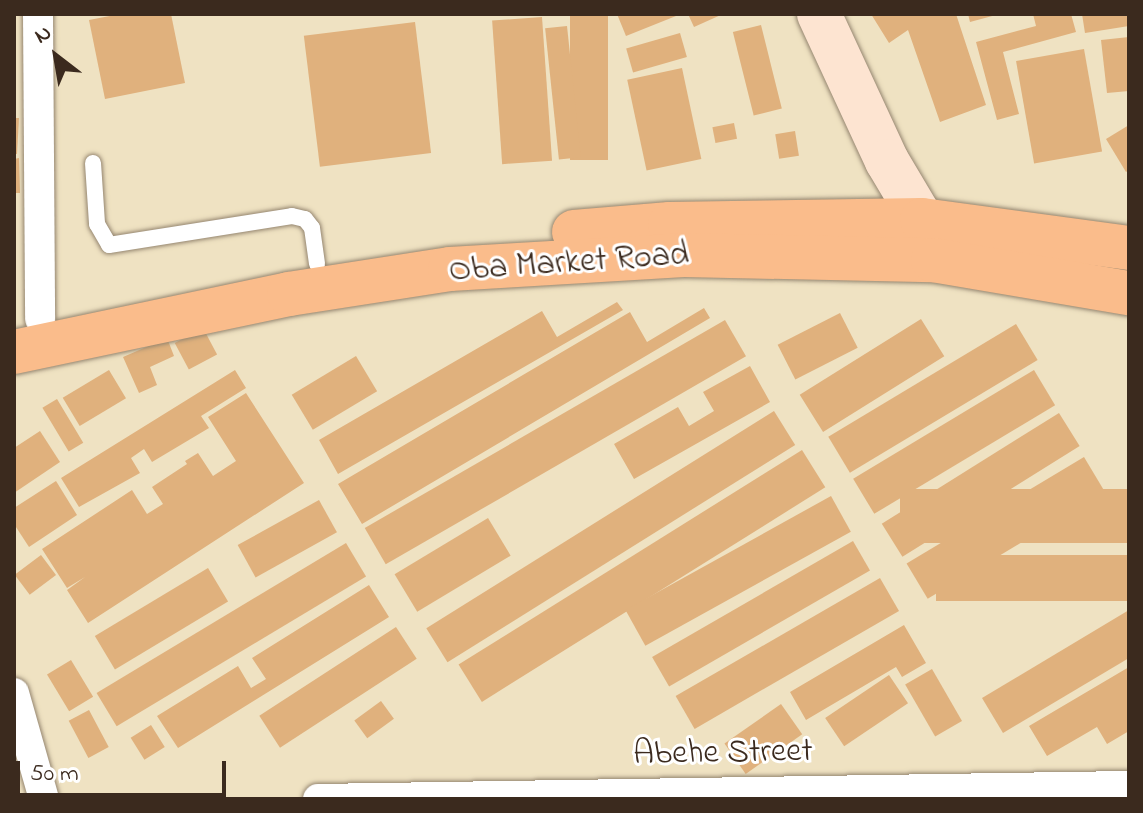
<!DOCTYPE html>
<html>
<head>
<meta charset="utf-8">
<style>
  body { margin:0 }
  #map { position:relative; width:1143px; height:813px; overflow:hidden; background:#efe2c2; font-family:"Indie Flower",sans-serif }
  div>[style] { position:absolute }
  .building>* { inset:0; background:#e0b17d; transform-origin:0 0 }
  .roads { filter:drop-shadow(0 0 2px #958670) drop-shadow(0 0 2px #958670) }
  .lane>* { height:16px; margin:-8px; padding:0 8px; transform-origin:8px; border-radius:8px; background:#fff }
  .street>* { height:30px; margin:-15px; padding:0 15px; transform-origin:15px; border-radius:15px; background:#fff }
  .secondary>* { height:44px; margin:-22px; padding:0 22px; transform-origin:22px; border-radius:22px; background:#fde4d1 }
  .primary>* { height:44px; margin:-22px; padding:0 22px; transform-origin:22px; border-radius:22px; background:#fabc8b }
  span { translate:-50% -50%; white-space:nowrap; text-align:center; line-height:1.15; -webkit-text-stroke:6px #fff; paint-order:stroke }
  .street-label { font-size:34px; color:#3b2a1e }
  .frame { position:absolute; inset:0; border:16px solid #3b2a1e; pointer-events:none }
  .north { position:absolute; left:16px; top:16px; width:80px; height:80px; -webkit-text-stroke:6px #fff; paint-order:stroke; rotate:329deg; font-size:22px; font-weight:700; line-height:32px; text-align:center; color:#3b2a1e }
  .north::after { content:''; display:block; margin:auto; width:28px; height:36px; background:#3b2a1e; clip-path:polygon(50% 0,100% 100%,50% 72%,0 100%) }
  .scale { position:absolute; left:16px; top:761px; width:210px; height:36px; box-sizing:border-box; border:4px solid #3b2a1e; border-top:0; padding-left:10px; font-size:24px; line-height:28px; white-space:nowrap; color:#3b2a1e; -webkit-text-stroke:6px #fff; paint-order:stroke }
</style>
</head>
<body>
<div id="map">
  <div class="building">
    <div style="clip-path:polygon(120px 14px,171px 14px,185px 83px,105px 99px,89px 20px)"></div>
    <div style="left:570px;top:14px;width:38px;height:146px"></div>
    <div style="clip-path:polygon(617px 14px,681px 14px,626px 36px)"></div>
    <div style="clip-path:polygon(688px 14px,723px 14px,694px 27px)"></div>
    <div style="clip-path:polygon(871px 14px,956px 14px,986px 105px,940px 122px,908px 30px,889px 43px)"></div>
    <div style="clip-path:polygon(968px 14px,996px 14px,996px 15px,970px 22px)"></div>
    <div style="clip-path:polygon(1033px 14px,1071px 14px,1076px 32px,1003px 52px,1019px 114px,997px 120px,976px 42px,1036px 26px)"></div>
    <div style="clip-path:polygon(1082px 14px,1129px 14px,1129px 26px,1085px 33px)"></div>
    <div style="left:542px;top:17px;width:144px;height:50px;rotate:86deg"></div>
    <div style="left:415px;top:22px;width:132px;height:112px;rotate:83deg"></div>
    <div style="left:761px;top:25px;width:86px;height:29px;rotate:76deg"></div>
    <div style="left:567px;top:26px;width:132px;height:22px;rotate:84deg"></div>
    <div style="left:680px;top:33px;width:25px;height:56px;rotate:74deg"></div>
    <div style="clip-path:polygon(1129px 37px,1129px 91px,1107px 93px,1101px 40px)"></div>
    <div style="left:1084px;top:49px;width:104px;height:69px;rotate:80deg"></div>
    <div style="left:682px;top:68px;width:93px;height:56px;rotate:78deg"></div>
    <div style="clip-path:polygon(14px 118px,19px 118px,17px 154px,14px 154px)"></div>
    <div style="left:734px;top:123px;width:16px;height:22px;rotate:79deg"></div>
    <div style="clip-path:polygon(1129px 125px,1129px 170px,1126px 172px,1106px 139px)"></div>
    <div style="left:795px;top:131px;width:25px;height:20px;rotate:81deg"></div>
    <div style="clip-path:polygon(19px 158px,20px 193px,14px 193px,14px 159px)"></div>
    <div style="clip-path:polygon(617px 302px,623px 310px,338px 474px,319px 440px,542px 311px,557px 337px)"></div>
    <div style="clip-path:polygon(704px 308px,710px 318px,362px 524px,338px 484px,630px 312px,647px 342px)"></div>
    <div style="left:840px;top:313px;width:39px;height:70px;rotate:63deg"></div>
    <div style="left:921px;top:319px;width:44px;height:143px;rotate:58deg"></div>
    <div style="left:725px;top:320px;width:42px;height:416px;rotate:60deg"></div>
    <div style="left:1016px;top:324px;width:42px;height:219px;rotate:59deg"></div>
    <div style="left:203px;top:328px;width:30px;height:32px;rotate:62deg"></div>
    <div style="clip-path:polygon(167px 338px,174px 356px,150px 367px,157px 385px,139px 393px,123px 357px)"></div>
    <div style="left:356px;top:356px;width:41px;height:75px;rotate:59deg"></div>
    <div style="clip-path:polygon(750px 366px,770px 402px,634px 479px,614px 444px,678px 407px,689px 426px,714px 411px,703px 392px)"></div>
    <div style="left:109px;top:370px;width:33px;height:54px;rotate:59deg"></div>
    <div style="clip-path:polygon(235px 370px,246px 388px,201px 416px,209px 428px,152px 462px,144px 449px,131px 458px,140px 473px,79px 507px,61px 478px)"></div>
    <div style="left:1034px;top:370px;width:41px;height:211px;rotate:59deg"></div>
    <div style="clip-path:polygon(246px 393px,304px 483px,88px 623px,67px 590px,85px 577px,67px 588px,42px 549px,132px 490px,147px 514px,163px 504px,152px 487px,187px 464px,185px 461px,198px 453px,213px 476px,236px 461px,208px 417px)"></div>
    <div style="left:57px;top:399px;width:51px;height:17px;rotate:59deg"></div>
    <div style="left:774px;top:411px;width:40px;height:410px;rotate:58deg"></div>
    <div style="left:1059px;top:413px;width:39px;height:209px;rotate:58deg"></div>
    <div style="clip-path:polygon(40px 431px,60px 462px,14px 493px,14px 448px)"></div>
    <div style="left:802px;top:450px;width:44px;height:405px;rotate:58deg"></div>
    <div style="left:1084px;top:457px;width:41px;height:207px;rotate:59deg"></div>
    <div style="clip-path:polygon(56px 481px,77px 515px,29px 547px,14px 524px,14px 508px)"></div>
    <div style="left:1129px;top:489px;width:54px;height:229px;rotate:90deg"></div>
    <div style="left:831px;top:496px;width:41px;height:235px;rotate:61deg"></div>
    <div style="left:319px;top:500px;width:37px;height:93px;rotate:61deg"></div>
    <div style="left:488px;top:518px;width:44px;height:109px;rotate:59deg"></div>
    <div style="left:853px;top:541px;width:34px;height:232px;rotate:60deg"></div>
    <div style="left:346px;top:543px;width:39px;height:291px;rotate:59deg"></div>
    <div style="left:41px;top:555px;width:25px;height:33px;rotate:53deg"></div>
    <div style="left:1129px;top:555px;width:46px;height:193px;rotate:90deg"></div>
    <div style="left:208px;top:568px;width:39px;height:132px;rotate:59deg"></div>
    <div style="left:880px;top:578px;width:38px;height:236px;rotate:60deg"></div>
    <div style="clip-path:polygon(369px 585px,389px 617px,178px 748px,157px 716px,238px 666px,251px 688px,266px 679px,252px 658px)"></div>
    <div style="clip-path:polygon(1129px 610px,1129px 658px,1003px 733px,982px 698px)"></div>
    <div style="clip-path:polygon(904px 625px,926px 663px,902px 677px,896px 667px,806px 720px,790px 692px)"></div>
    <div style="left:396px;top:627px;width:38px;height:163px;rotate:57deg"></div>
    <div style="left:71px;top:660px;width:43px;height:28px;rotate:59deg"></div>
    <div style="clip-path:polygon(1129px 667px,1129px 731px,1107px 744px,1097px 727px,1047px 756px,1029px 726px)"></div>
    <div style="left:932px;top:669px;width:60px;height:31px;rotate:60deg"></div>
    <div style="left:889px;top:675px;width:34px;height:77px;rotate:56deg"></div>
    <div style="left:381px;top:701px;width:22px;height:33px;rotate:54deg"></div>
    <div style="left:781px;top:704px;width:37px;height:69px;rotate:55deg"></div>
    <div style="left:89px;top:710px;width:42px;height:23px;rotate:62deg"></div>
    <div style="left:151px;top:725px;width:26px;height:24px;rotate:58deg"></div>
  </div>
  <div class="roads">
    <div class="lane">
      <div style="left:93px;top:163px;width:61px;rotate:86.2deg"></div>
      <div style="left:97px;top:224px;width:24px;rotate:60deg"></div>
      <div style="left:109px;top:245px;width:185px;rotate:-9deg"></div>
      <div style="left:292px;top:216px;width:13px;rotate:13deg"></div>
      <div style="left:305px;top:219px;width:11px;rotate:52deg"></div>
      <div style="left:312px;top:228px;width:36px;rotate:82deg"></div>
    </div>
    <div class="street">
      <div style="left:38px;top:14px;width:305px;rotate:89.6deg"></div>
      <div style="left:14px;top:693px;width:110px;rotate:74.2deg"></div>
      <div style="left:318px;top:799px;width:811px;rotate:-0.92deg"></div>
    </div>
    <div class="secondary">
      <div style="left:819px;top:14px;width:162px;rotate:65.2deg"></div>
      <div style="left:887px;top:161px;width:69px;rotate:59.3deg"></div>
      <div style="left:922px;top:220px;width:35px;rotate:75deg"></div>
    </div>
    <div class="primary">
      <div style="left:574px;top:232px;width:96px;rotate:-4.8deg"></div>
      <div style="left:670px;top:224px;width:252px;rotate:-0.9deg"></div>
      <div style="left:922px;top:220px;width:209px;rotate:7.7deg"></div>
      <div style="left:14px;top:352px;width:281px;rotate:-11.9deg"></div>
      <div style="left:289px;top:294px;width:163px;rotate:-8.8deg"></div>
      <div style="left:450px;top:269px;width:234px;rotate:-3.4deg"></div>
      <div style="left:684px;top:255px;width:249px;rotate:1.2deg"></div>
      <div style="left:933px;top:260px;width:199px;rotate:9.6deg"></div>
    </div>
  </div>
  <div class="street-label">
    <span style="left:569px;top:264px;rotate:-4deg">Oba Market Road</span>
    <span style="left:723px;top:754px;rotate:-1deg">Abehe Street</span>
  </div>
  <div class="frame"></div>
  <div class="north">N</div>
  <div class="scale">50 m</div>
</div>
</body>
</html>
